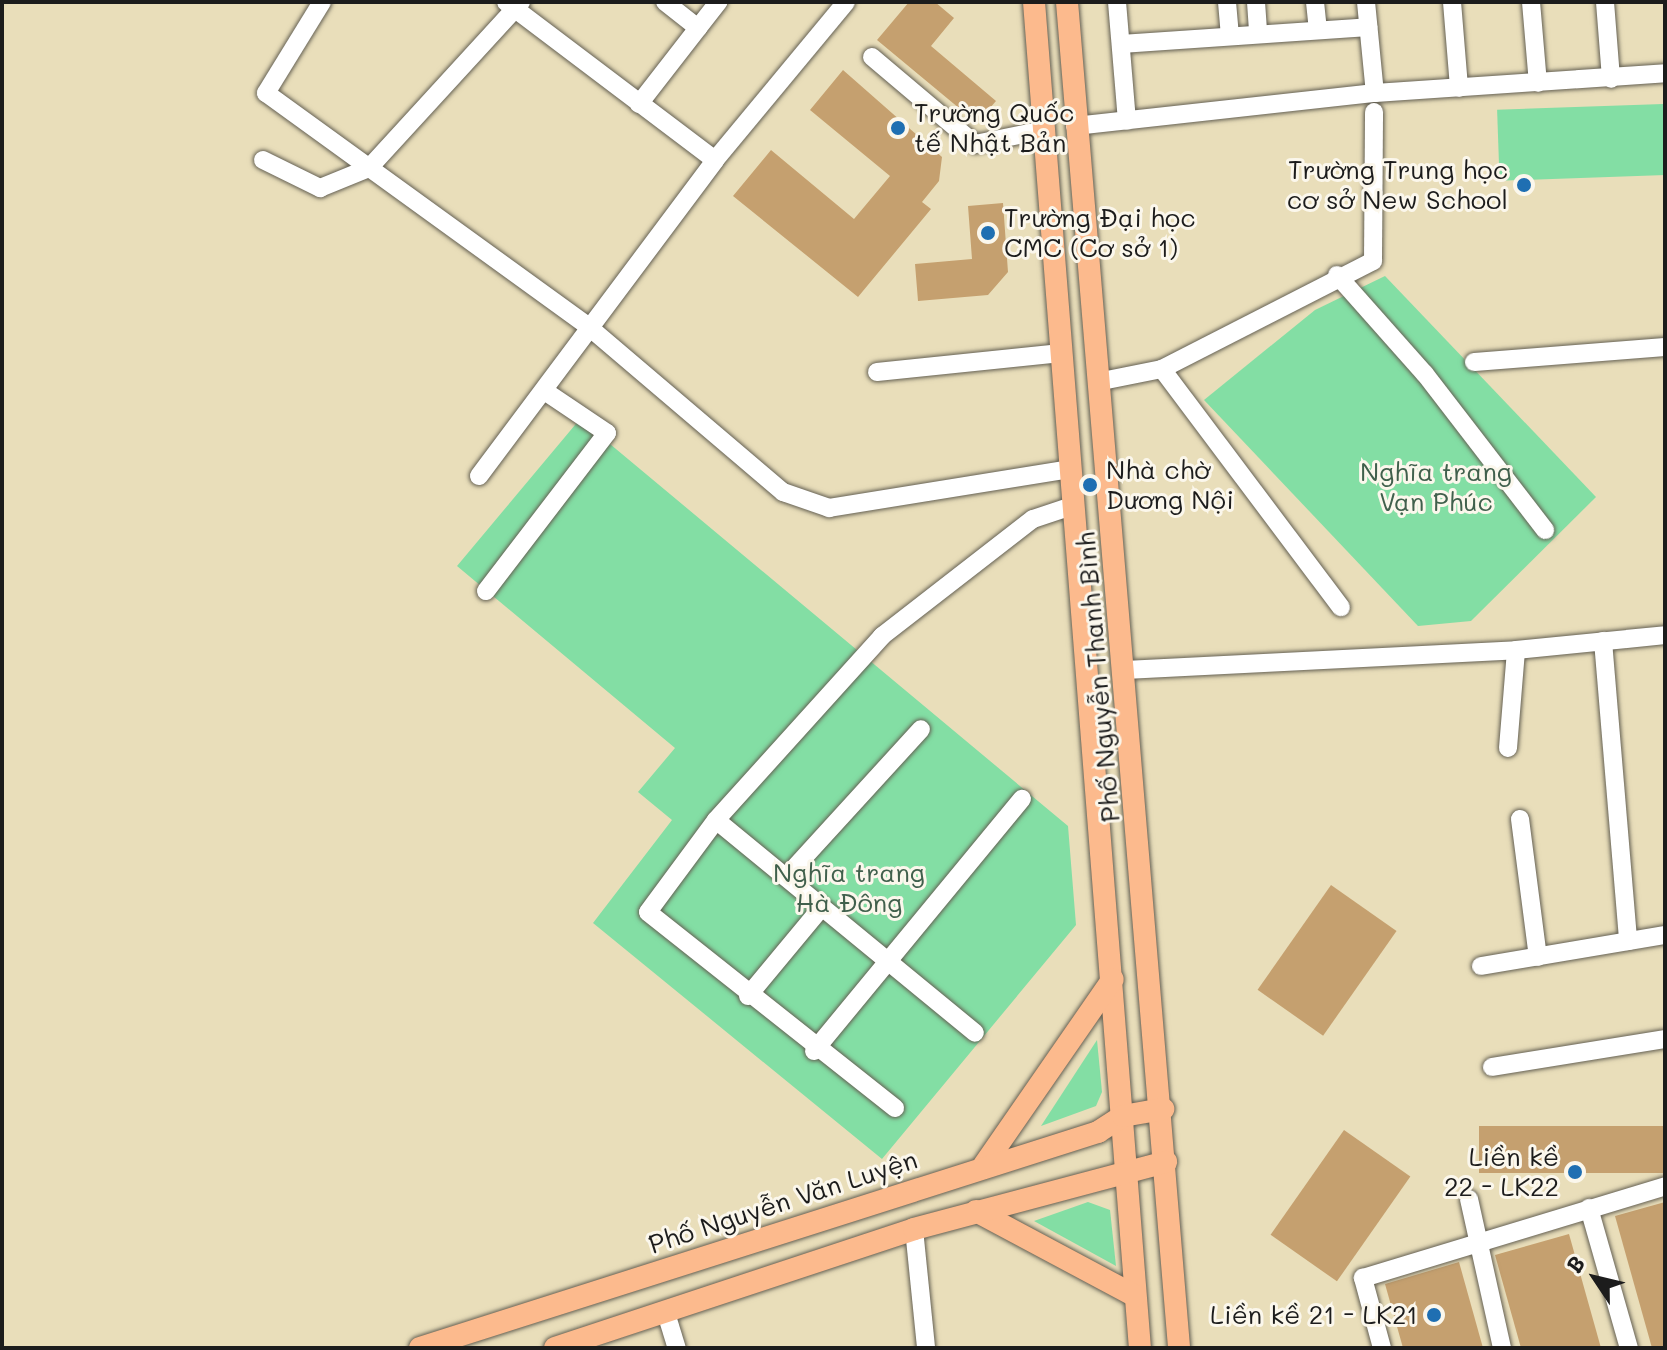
<!DOCTYPE html>
<html>
<head>
<meta charset="utf-8">
<style>
  body { margin:0 }
  #map { position:relative; width:1667px; height:1350px; overflow:hidden; background:#e9deba; font-family:Mali,sans-serif }
  div>[style] { position:absolute }
  .green>* { inset:0; background:#83dea4; transform-origin:0 0 }
  .building>* { inset:0; background:#c5a06f; transform-origin:0 0 }
  .roads { filter:drop-shadow(0 0 2px #646053) drop-shadow(0 0 2px #646053) }
  .minor>* { height:18px; margin:-9px; padding:0 9px; transform-origin:9px; border-radius:9px; background:#fff }
  .major>* { height:22px; margin:-11px; padding:0 11px; transform-origin:11px; border-radius:11px; background:#fcba8d }
  .dots>* { width:22px; height:22px; translate:-50% -50%; box-sizing:border-box; border:4px solid #fbf7ec; border-radius:50% }
  span { translate:-50% -50%; white-space:nowrap; text-align:center; line-height:1.15; -webkit-text-stroke:6px #fbf7ec; paint-order:stroke }
  .poi-label { font-size:26px; color:#1c1c1c }
  .left { translate:0 -50%; text-align:left }
  .right { translate:-100% -50%; text-align:right }
  .park-label { font-size:26px; color:#40604c }
  .street-label { font-size:26px; color:#1c1c1c }
  .frame { position:absolute; inset:0; border:4px solid #1c1c1c; pointer-events:none }
  .north { position:absolute; left:1555px; top:1238px; width:80px; height:80px; -webkit-text-stroke:6px #fbf7ec; paint-order:stroke; rotate:305deg; font-size:22px; font-weight:700; line-height:32px; text-align:center; color:#1c1c1c }
  .north::after { content:''; display:block; margin:auto; width:28px; height:36px; background:#1c1c1c; clip-path:polygon(50% 0,100% 100%,50% 72%,0 100%) }
</style>
</head>
<body>
<div id="map">
  <div class="green">
    <div style="left:1663px;top:104px;width:71px;height:166px;rotate:88deg"></div>
    <div style="clip-path:polygon(1385px 276px,1596px 497px,1471px 621px,1418px 626px,1204px 400px,1315px 310px)"></div>
    <div style="clip-path:polygon(580px 419px,1068px 826px,1076px 925px,882px 1159px,593px 923px,672px 820px,638px 792px,675px 748px,457px 566px)"></div>
    <div style="clip-path:polygon(1097px 1040px,1102px 1092px,1096px 1106px,1041px 1126px)"></div>
    <div style="clip-path:polygon(1088px 1202px,1110px 1210px,1116px 1266px,1034px 1221px)"></div>
  </div>
  <div class="building">
    <div style="clip-path:polygon(909px 2px,935px 2px,954px 18px,931px 46px,996px 101px,977px 123px,877px 40px)"></div>
    <div style="clip-path:polygon(843px 70px,942px 157px,939px 181px,922px 202px,931px 209px,858px 297px,733px 196px,771px 150px,854px 219px,890px 176px,810px 110px)"></div>
    <div style="clip-path:polygon(1003px 203px,1008px 272px,988px 295px,918px 301px,915px 264px,972px 259px,968px 206px)"></div>
    <div style="left:1331px;top:885px;width:80px;height:128px;rotate:35deg"></div>
    <div style="left:1665px;top:1126px;width:47px;height:186px;rotate:90deg"></div>
    <div style="left:1344px;top:1130px;width:81px;height:128px;rotate:35deg"></div>
    <div style="clip-path:polygon(1665px 1202px,1665px 1348px,1652px 1348px,1615px 1216px)"></div>
    <div style="clip-path:polygon(1569px 1234px,1601px 1348px,1521px 1348px,1495px 1255px)"></div>
    <div style="clip-path:polygon(1459px 1262px,1483px 1348px,1403px 1348px,1385px 1284px)"></div>
  </div>
  <div class="roads">
    <div class="minor">
      <div style="left:322px;top:2px;width:107px;rotate:121.6deg"></div>
      <div style="left:266px;top:93px;width:399px;rotate:35.9deg"></div>
      <div style="left:589px;top:327px;width:255px;rotate:40.4deg"></div>
      <div style="left:783px;top:492px;width:49px;rotate:19.2deg"></div>
      <div style="left:829px;top:508px;width:244px;rotate:-9.2deg"></div>
      <div style="left:506px;top:2px;width:262px;rotate:37.1deg"></div>
      <div style="left:665px;top:2px;width:42px;rotate:38.2deg"></div>
      <div style="left:698px;top:28px;width:33px;rotate:-52deg"></div>
      <div style="left:1117px;top:2px;width:119px;rotate:85.2deg"></div>
      <div style="left:1227px;top:2px;width:34px;rotate:85deg"></div>
      <div style="left:1256px;top:2px;width:32px;rotate:86deg"></div>
      <div style="left:1315px;top:2px;width:28px;rotate:84deg"></div>
      <div style="left:1366px;top:2px;width:91px;rotate:84.4deg"></div>
      <div style="left:1452px;top:2px;width:86px;rotate:85.3deg"></div>
      <div style="left:1531px;top:2px;width:81px;rotate:85.1deg"></div>
      <div style="left:1605px;top:2px;width:77px;rotate:85.5deg"></div>
      <div style="left:1121px;top:44px;width:248px;rotate:-3.9deg"></div>
      <div style="left:872px;top:57px;width:135px;rotate:40.2deg"></div>
      <div style="left:975px;top:144px;width:70px;rotate:-11.5deg"></div>
      <div style="left:639px;top:104px;width:96px;rotate:-52.2deg"></div>
      <div style="left:1075px;top:126px;width:302px;rotate:-6.3deg"></div>
      <div style="left:1375px;top:93px;width:291px;rotate:-3.9deg"></div>
      <div style="left:263px;top:160px;width:64px;rotate:26.2deg"></div>
      <div style="left:320px;top:188px;width:53px;rotate:-22.2deg"></div>
      <div style="left:369px;top:168px;width:225px;rotate:-47.5deg"></div>
      <div style="left:1337px;top:275px;width:132px;rotate:48.4deg"></div>
      <div style="left:1425px;top:374px;width:197px;rotate:52.4deg"></div>
      <div style="left:1474px;top:362px;width:192px;rotate:-4.5deg"></div>
      <div style="left:1162px;top:369px;width:298px;rotate:53.1deg"></div>
      <div style="left:877px;top:372px;width:185px;rotate:-5.9deg"></div>
      <div style="left:1102px;top:381px;width:61px;rotate:-11.3deg"></div>
      <div style="left:1162px;top:369px;width:237px;rotate:-27.1deg"></div>
      <div style="left:1373px;top:261px;width:149px;rotate:-89.6deg"></div>
      <div style="left:479px;top:476px;width:394px;rotate:-53.2deg"></div>
      <div style="left:715px;top:160px;width:205px;rotate:-50.3deg"></div>
      <div style="left:486px;top:591px;width:199px;rotate:-52.6deg"></div>
      <div style="left:607px;top:433px;width:73px;rotate:-146.1deg"></div>
      <div style="left:1603px;top:641px;width:301px;rotate:85.2deg"></div>
      <div style="left:1125px;top:670px;width:392px;rotate:-2.9deg"></div>
      <div style="left:1516px;top:650px;width:150px;rotate:-5.7deg"></div>
      <div style="left:1508px;top:748px;width:98px;rotate:-85.3deg"></div>
      <div style="left:1520px;top:819px;width:139px;rotate:82.6deg"></div>
      <div style="left:716px;top:820px;width:248px;rotate:-47.9deg"></div>
      <div style="left:882px;top:636px;width:191px;rotate:-37.8deg"></div>
      <div style="left:1033px;top:519px;width:41px;rotate:-18.4deg"></div>
      <div style="left:786px;top:877px;width:200px;rotate:-47.6deg"></div>
      <div style="left:1481px;top:966px;width:187px;rotate:-9.6deg"></div>
      <div style="left:748px;top:996px;width:116px;rotate:-50.3deg"></div>
      <div style="left:814px;top:1051px;width:327px;rotate:-50.5deg"></div>
      <div style="left:1492px;top:1067px;width:175px;rotate:-9.2deg"></div>
      <div style="left:895px;top:1108px;width:315px;rotate:-141.6deg"></div>
      <div style="left:648px;top:912px;width:114px;rotate:-53.5deg"></div>
      <div style="left:716px;top:820px;width:335px;rotate:39.4deg"></div>
      <div style="left:1469px;top:1199px;width:153px;rotate:77.5deg"></div>
      <div style="left:1589px;top:1208px;width:146px;rotate:74.1deg"></div>
      <div style="left:914px;top:1229px;width:120px;rotate:84.2deg"></div>
      <div style="left:666px;top:1313px;width:37px;rotate:73deg"></div>
      <div style="left:1382px;top:1348px;width:73px;rotate:-105.2deg"></div>
      <div style="left:1363px;top:1278px;width:316px;rotate:-16.9deg"></div>
    </div>
    <div class="major">
      <div style="left:1034px;top:2px;width:1350px;rotate:85.5deg"></div>
      <div style="left:1067px;top:2px;width:1351px;rotate:85.24deg"></div>
      <div style="left:984px;top:1165px;width:226px;rotate:-55.3deg"></div>
      <div style="left:976px;top:1211px;width:180px;rotate:28.1deg"></div>
      <div style="left:420px;top:1348px;width:712px;rotate:-17.67deg"></div>
      <div style="left:1098px;top:1132px;width:30px;rotate:-33deg"></div>
      <div style="left:1123px;top:1116px;width:41px;rotate:-9.9deg"></div>
      <div style="left:555px;top:1348px;width:378px;rotate:-18.3deg"></div>
      <div style="left:914px;top:1229px;width:261px;rotate:-14.9deg"></div>
    </div>
  </div>
  <div class="dots">
    <div style="left:898px;top:128px;background:#1f6fb2"></div>
    <div style="left:1524px;top:185px;background:#1f6fb2"></div>
    <div style="left:988px;top:233px;background:#1f6fb2"></div>
    <div style="left:1090px;top:485px;background:#1f6fb2"></div>
    <div style="left:1575px;top:1172px;background:#1f6fb2"></div>
    <div style="left:1434px;top:1315px;background:#1f6fb2"></div>
  </div>
  <div class="poi-label">
    <span class="left" style="left:914px;top:128px">Trường Quốc<br>tế Nhật Bản</span>
    <span class="right" style="left:1508px;top:185px">Trường Trung học<br>cơ sở New School</span>
    <span class="left" style="left:1004px;top:233px">Trường Đại học<br>CMC (Cơ sở 1)</span>
    <span class="left" style="left:1106px;top:485px">Nhà chờ<br>Dương Nội</span>
    <span class="right" style="left:1559px;top:1172px">Liền kề<br>22 - LK22</span>
    <span class="right" style="left:1418px;top:1315px">Liền kề 21 - LK21</span>
  </div>
  <div class="park-label">
    <span style="left:1436px;top:487px">Nghĩa trang<br>Vạn Phúc</span>
    <span style="left:849px;top:888px">Nghĩa trang<br>Hà Đông</span>
  </div>
  <div class="street-label">
    <span style="left:1098px;top:677px;rotate:-95deg">Phố Nguyễn Thanh Bình</span>
    <span style="left:783px;top:1202px;rotate:-18deg">Phố Nguyễn Văn Luyện</span>
  </div>
  <div class="frame"></div>
  <div class="north">B</div>
</div>
</body>
</html>
